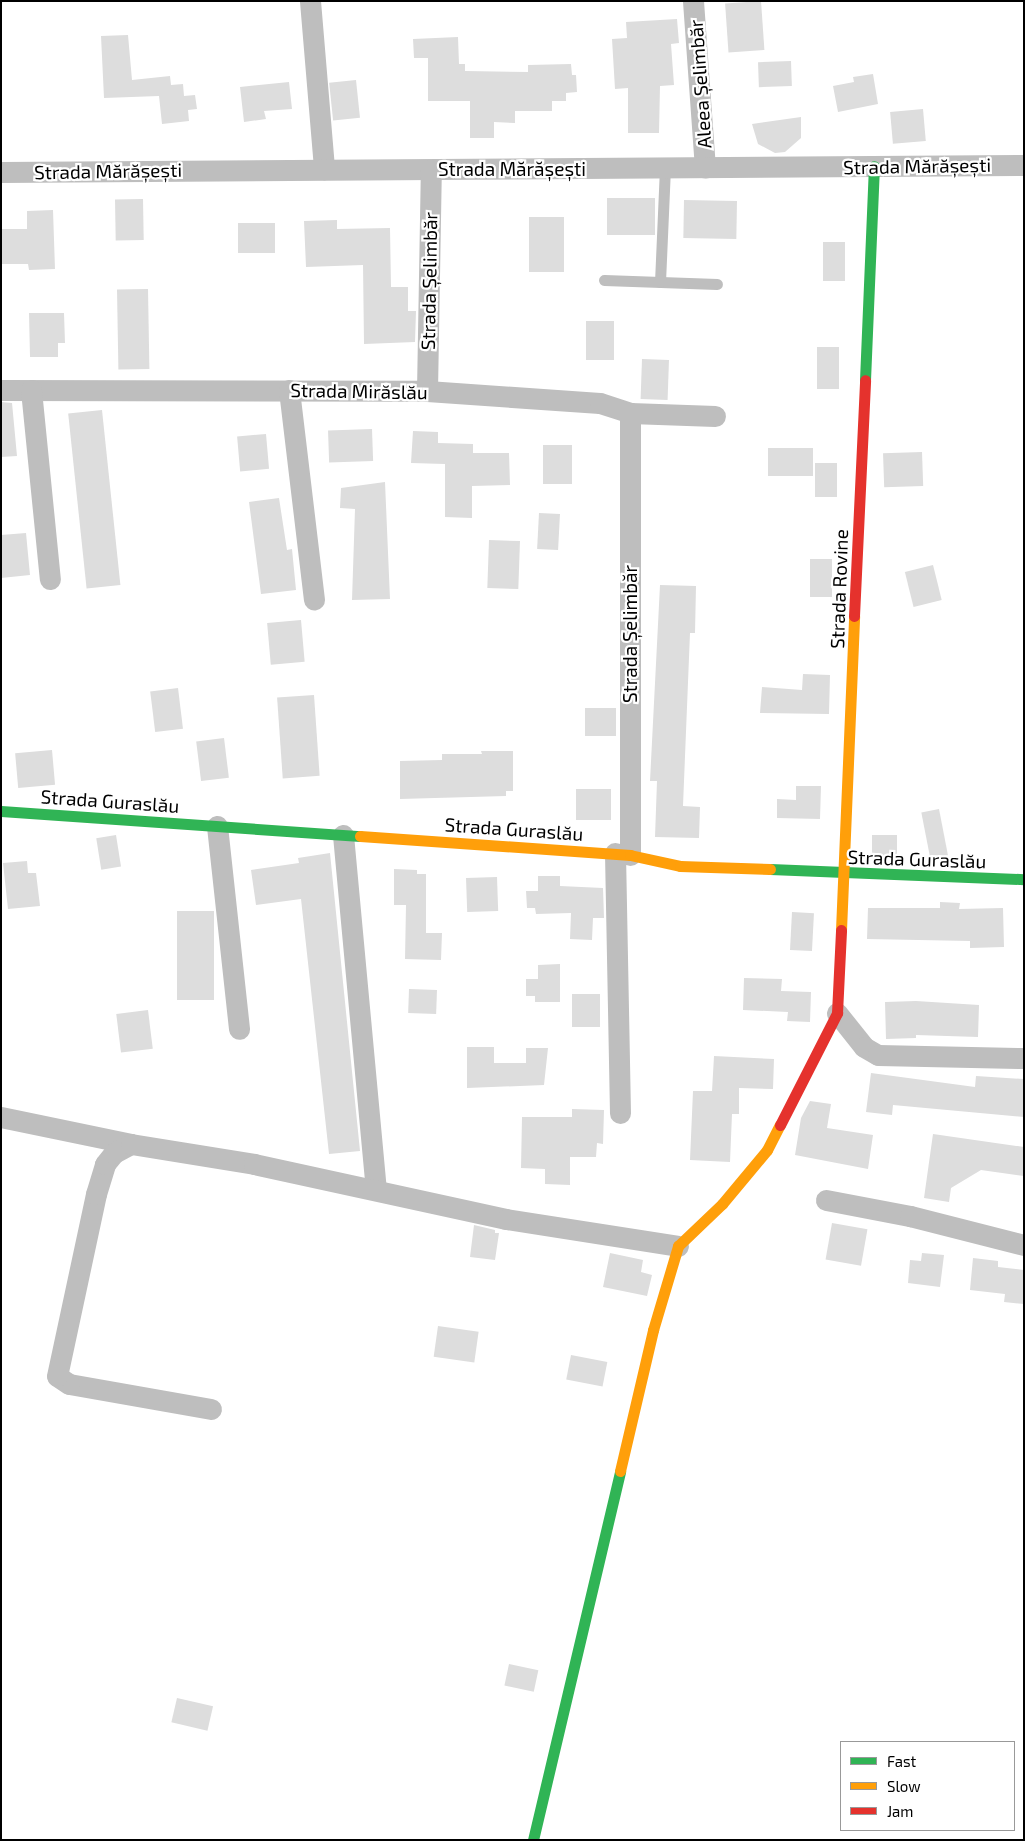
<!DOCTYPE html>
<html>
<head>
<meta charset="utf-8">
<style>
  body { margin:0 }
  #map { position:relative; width:1025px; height:1841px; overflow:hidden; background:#fff; font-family:"Exo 2",sans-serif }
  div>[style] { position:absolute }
  .building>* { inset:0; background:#ddd; transform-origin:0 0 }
  .lane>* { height:11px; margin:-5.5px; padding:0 5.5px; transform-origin:5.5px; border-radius:5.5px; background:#bebebe }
  .street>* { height:21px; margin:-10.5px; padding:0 10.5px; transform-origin:10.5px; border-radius:10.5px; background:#bebebe }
  .fast>* { height:11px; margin:-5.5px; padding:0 5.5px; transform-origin:5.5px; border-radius:5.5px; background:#30b455 }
  .slow>* { height:11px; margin:-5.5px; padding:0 5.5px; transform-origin:5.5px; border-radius:5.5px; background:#ff9f0a }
  .jam>* { height:11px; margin:-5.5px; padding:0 5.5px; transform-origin:5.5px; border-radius:5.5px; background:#e5322d }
  span { translate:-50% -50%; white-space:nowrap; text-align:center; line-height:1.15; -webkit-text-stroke:4.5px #fff; paint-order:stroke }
  .street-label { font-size:19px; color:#000 }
  .frame { position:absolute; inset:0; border:2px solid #000; pointer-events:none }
  .legend { position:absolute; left:840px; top:1741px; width:175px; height:90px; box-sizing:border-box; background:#fff; border:1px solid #999; margin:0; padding:6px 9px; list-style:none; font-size:15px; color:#000 }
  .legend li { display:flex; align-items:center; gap:10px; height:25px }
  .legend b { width:25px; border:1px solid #999 }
</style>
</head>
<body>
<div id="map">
  <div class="building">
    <div style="left:761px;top:1px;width:49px;height:36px;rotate:86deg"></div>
    <div style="clip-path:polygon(677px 19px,679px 43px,671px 44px,674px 85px,660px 86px,659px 133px,628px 133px,628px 88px,615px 89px,612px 39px,627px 38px,626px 22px)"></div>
    <div style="clip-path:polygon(128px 35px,132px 80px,170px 76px,171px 85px,183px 84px,184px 96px,195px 95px,197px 109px,188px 110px,189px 121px,162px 124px,159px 96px,104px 98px,101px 36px)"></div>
    <div style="clip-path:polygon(458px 37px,459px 64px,465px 64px,465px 71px,528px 72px,528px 65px,571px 64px,572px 75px,576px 75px,577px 92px,566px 93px,566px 101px,552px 101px,552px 111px,515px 111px,515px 123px,494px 122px,494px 138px,470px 138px,470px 101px,428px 101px,428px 58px,414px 58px,413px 39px)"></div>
    <div style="left:791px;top:61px;width:25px;height:33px;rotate:88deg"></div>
    <div style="clip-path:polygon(873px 74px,878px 104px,838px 112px,833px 86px,854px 82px,853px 77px)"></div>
    <div style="left:356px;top:80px;width:38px;height:27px;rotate:84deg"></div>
    <div style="clip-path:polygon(289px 82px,292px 109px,264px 111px,266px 119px,244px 122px,240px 87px)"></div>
    <div style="left:923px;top:109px;width:32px;height:33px;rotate:85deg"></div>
    <div style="clip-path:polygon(801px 117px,801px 138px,785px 152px,775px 153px,758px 144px,752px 124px)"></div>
    <div style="left:607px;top:198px;width:48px;height:37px"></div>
    <div style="left:143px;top:199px;width:41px;height:28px;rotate:89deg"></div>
    <div style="left:684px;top:200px;width:53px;height:38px;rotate:1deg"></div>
    <div style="clip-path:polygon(53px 210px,55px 269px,29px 270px,28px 264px,1px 264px,1px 229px,27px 229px,27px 211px)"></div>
    <div style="left:529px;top:217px;width:35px;height:55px"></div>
    <div style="clip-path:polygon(337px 220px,337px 229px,390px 228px,391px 287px,408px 287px,408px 311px,416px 311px,415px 342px,364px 344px,363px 265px,306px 267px,304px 221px)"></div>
    <div style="left:238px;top:223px;width:37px;height:30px"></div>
    <div style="left:823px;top:242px;width:22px;height:39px"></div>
    <div style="left:148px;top:289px;width:80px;height:31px;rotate:89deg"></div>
    <div style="clip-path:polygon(29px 313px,64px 313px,65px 343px,58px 343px,58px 357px,30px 357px)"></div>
    <div style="left:586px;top:321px;width:28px;height:39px"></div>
    <div style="left:817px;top:347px;width:22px;height:42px"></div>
    <div style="left:642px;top:359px;width:27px;height:40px;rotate:2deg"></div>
    <div style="clip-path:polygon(1px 402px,12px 403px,17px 456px,1px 457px)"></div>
    <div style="left:102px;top:410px;width:176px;height:34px;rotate:84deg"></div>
    <div style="left:372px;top:429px;width:32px;height:44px;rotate:88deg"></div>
    <div style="clip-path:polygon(413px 431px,438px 432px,438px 443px,473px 444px,473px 453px,509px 453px,510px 485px,472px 486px,472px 518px,445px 517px,445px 464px,411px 463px)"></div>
    <div style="left:266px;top:434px;width:35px;height:29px;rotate:85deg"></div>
    <div style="left:543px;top:445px;width:29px;height:39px"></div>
    <div style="left:768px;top:448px;width:45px;height:28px"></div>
    <div style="left:922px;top:452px;width:34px;height:39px;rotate:88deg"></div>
    <div style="left:815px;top:463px;width:22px;height:34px"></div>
    <div style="clip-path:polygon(385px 482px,390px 599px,352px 600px,355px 509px,340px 508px,341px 488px)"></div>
    <div style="clip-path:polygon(279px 498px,287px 550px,292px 549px,296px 590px,261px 594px,249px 502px)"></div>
    <div style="left:539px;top:513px;width:21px;height:36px;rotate:3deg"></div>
    <div style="clip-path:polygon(26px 533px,30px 575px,1px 578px,1px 535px)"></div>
    <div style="left:489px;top:540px;width:31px;height:48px;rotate:2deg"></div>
    <div style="left:810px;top:559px;width:22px;height:38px"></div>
    <div style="left:933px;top:565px;width:36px;height:29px;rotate:76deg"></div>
    <div style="clip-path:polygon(660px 585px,696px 586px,695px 633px,690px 633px,683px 806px,700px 807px,699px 838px,655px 837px,657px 781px,650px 781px)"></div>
    <div style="left:301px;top:620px;width:42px;height:34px;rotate:85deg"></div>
    <div style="clip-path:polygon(803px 674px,830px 675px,829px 714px,760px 713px,762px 687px,802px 690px)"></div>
    <div style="left:178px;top:688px;width:41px;height:28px;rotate:83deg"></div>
    <div style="left:314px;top:695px;width:81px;height:37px;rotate:86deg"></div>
    <div style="left:585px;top:708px;width:31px;height:28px"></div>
    <div style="left:224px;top:738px;width:40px;height:28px;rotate:83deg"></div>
    <div style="left:52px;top:750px;width:35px;height:37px;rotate:85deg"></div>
    <div style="clip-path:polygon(481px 751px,513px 751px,513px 791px,506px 791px,506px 796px,400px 799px,400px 761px,442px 760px,442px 754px,482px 754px)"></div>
    <div style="clip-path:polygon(796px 786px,821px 786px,820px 819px,777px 818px,777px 799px,796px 800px)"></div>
    <div style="left:576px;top:789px;width:35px;height:31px"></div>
    <div style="left:939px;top:809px;width:47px;height:18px;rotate:79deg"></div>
    <div style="left:116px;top:835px;width:32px;height:20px;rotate:81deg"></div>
    <div style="left:872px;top:835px;width:25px;height:23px"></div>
    <div style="clip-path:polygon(330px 853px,360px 1151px,329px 1154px,301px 899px,256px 905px,251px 870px,299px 863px,298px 858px)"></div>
    <div style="clip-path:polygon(27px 861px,28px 873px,36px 873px,40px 906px,8px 909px,3px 863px)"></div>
    <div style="clip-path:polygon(394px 869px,417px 870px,417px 874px,426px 874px,426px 933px,442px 933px,441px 960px,405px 959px,406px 905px,394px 905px)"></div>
    <div style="clip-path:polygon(538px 876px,560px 876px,560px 886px,603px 888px,604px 918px,593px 918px,592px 940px,570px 939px,571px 913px,536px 914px,535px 908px,527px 908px,526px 891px,538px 891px)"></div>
    <div style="left:497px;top:877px;width:34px;height:31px;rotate:88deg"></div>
    <div style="clip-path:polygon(940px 902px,960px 903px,959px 909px,1003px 908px,1004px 947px,970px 948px,970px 941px,867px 939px,868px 908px,940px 908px)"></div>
    <div style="left:177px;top:911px;width:37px;height:89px"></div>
    <div style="left:792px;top:912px;width:22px;height:38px;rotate:3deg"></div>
    <div style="clip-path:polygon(560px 964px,560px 1002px,535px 1002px,535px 996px,526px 996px,526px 979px,538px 979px,538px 965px)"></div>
    <div style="clip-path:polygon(744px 978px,782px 979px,781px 991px,811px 992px,810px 1022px,787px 1021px,788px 1012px,743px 1010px)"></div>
    <div style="left:409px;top:989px;width:28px;height:24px;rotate:2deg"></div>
    <div style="left:572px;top:994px;width:28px;height:33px"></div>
    <div style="clip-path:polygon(916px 1001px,979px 1005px,978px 1037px,916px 1035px,916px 1038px,886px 1039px,885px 1002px)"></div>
    <div style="left:148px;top:1010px;width:39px;height:32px;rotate:83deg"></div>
    <div style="clip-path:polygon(467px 1047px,494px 1047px,494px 1063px,526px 1063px,526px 1048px,548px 1048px,544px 1085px,467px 1088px)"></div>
    <div style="clip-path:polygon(714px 1056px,774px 1059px,773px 1089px,739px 1088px,739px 1114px,732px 1114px,730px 1162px,690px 1160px,693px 1091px,712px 1091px)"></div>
    <div style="clip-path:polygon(871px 1073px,975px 1087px,976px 1076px,1024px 1079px,1024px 1117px,893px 1105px,892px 1115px,866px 1112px)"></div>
    <div style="clip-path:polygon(810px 1101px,831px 1104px,827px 1128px,873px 1135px,868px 1169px,795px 1155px,801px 1118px)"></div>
    <div style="clip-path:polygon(572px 1109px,604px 1110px,603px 1144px,597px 1143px,596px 1157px,570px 1157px,570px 1185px,545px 1184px,545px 1169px,521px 1168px,522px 1117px,572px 1117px)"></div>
    <div style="clip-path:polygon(933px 1134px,1024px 1147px,1024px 1176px,981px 1170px,951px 1188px,949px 1202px,924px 1198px)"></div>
    <div style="left:832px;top:1223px;width:36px;height:37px;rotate:10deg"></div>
    <div style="clip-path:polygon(474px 1225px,495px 1230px,495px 1233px,499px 1233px,495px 1260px,470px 1257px)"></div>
    <div style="clip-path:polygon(610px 1253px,643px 1260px,641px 1272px,652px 1275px,647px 1296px,603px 1287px)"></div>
    <div style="clip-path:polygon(922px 1253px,944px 1255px,940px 1287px,908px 1283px,910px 1260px,921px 1261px)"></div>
    <div style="clip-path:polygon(973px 1258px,998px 1261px,998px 1267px,1024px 1270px,1024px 1304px,1004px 1302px,1005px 1294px,970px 1290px)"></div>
    <div style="left:438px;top:1326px;width:41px;height:31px;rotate:8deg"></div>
    <div style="left:571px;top:1355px;width:37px;height:25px;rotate:11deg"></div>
    <div style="left:509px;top:1664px;width:30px;height:22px;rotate:12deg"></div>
    <div style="left:177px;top:1698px;width:37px;height:25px;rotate:13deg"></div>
  </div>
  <div class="lane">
    <div style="left:604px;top:280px;width:113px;rotate:2deg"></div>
    <div style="left:660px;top:282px;width:114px;rotate:-87.5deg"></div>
  </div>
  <div class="street">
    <div style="left:310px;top:1px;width:169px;rotate:85.2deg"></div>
    <div style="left:693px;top:1px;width:167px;rotate:85.9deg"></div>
    <div style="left:1px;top:172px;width:1023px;rotate:-0.39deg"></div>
    <div style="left:1px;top:390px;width:426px;rotate:0.1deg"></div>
    <div style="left:427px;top:391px;width:173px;rotate:4deg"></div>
    <div style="left:600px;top:403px;width:32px;rotate:18deg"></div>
    <div style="left:630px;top:413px;width:85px;rotate:2deg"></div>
    <div style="left:31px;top:390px;width:190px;rotate:84.3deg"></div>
    <div style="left:289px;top:390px;width:211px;rotate:83.2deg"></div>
    <div style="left:427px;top:391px;width:221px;rotate:-89deg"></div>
    <div style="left:630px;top:413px;width:442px;rotate:90deg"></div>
    <div style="left:217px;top:826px;width:204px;rotate:83.8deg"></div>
    <div style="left:343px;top:835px;width:356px;rotate:84.7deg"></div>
    <div style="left:615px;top:853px;width:260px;rotate:88.9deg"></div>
    <div style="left:837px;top:1013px;width:43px;rotate:51.5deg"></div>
    <div style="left:864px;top:1047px;width:16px;rotate:30deg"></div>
    <div style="left:878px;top:1055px;width:146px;rotate:1.2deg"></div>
    <div style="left:1px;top:1117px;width:133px;rotate:11.7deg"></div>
    <div style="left:826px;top:1200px;width:86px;rotate:10.8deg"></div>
    <div style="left:910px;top:1216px;width:118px;rotate:14.3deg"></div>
    <div style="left:211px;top:1409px;width:144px;rotate:-170deg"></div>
    <div style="left:69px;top:1384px;width:14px;rotate:-146deg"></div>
    <div style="left:57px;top:1376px;width:186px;rotate:-77.9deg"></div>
    <div style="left:96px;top:1194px;width:31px;rotate:-73deg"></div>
    <div style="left:105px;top:1164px;width:14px;rotate:-51deg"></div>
    <div style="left:114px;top:1153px;width:19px;rotate:-28deg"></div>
    <div style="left:131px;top:1144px;width:125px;rotate:9.2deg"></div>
    <div style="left:254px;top:1164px;width:258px;rotate:12.3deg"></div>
    <div style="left:506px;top:1219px;width:174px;rotate:8.9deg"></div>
  </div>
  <div class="fast">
    <div style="left:865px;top:380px;width:214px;rotate:-87.6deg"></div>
    <div style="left:1px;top:811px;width:360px;rotate:4deg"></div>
    <div style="left:770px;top:869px;width:254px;rotate:2.3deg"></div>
    <div style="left:533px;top:1840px;width:379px;rotate:-76.7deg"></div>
  </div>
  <div class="slow">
    <div style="left:360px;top:836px;width:271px;rotate:4deg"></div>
    <div style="left:630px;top:855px;width:51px;rotate:12.4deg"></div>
    <div style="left:680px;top:866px;width:90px;rotate:1.9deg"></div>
    <div style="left:841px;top:930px;width:314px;rotate:-87.6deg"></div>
    <div style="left:620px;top:1471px;width:145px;rotate:-76.8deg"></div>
    <div style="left:653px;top:1330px;width:88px;rotate:-73.4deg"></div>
    <div style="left:678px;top:1246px;width:61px;rotate:-43.7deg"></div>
    <div style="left:722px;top:1204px;width:70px;rotate:-50.2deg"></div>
    <div style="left:767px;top:1150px;width:28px;rotate:-63deg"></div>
  </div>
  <div class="jam">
    <div style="left:854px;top:616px;width:236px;rotate:-87.3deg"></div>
    <div style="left:780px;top:1125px;width:126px;rotate:-63deg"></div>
    <div style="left:837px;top:1013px;width:83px;rotate:-87.2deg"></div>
  </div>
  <div class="street-label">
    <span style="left:700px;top:84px;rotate:-94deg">Aleea Șelimbăr</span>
    <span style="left:917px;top:166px;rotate:-1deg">Strada Mărășești</span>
    <span style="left:512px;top:169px">Strada Mărășești</span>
    <span style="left:108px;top:171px;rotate:-1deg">Strada Mărășești</span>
    <span style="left:429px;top:281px;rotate:-89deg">Strada Șelimbăr</span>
    <span style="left:359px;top:391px;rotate:1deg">Strada Mirăslău</span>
    <span style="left:839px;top:589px;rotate:-88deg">Strada Rovine</span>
    <span style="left:630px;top:634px;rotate:-90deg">Strada Șelimbăr</span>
    <span style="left:110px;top:801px;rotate:4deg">Strada Guraslău</span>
    <span style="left:514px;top:829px;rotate:4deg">Strada Guraslău</span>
    <span style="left:917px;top:859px;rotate:2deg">Strada Guraslău</span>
  </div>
  <div class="frame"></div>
  <ul class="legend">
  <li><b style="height:6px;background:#30b455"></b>Fast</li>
  <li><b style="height:6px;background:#ff9f0a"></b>Slow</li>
  <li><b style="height:6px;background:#e5322d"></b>Jam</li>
  </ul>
</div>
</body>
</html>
